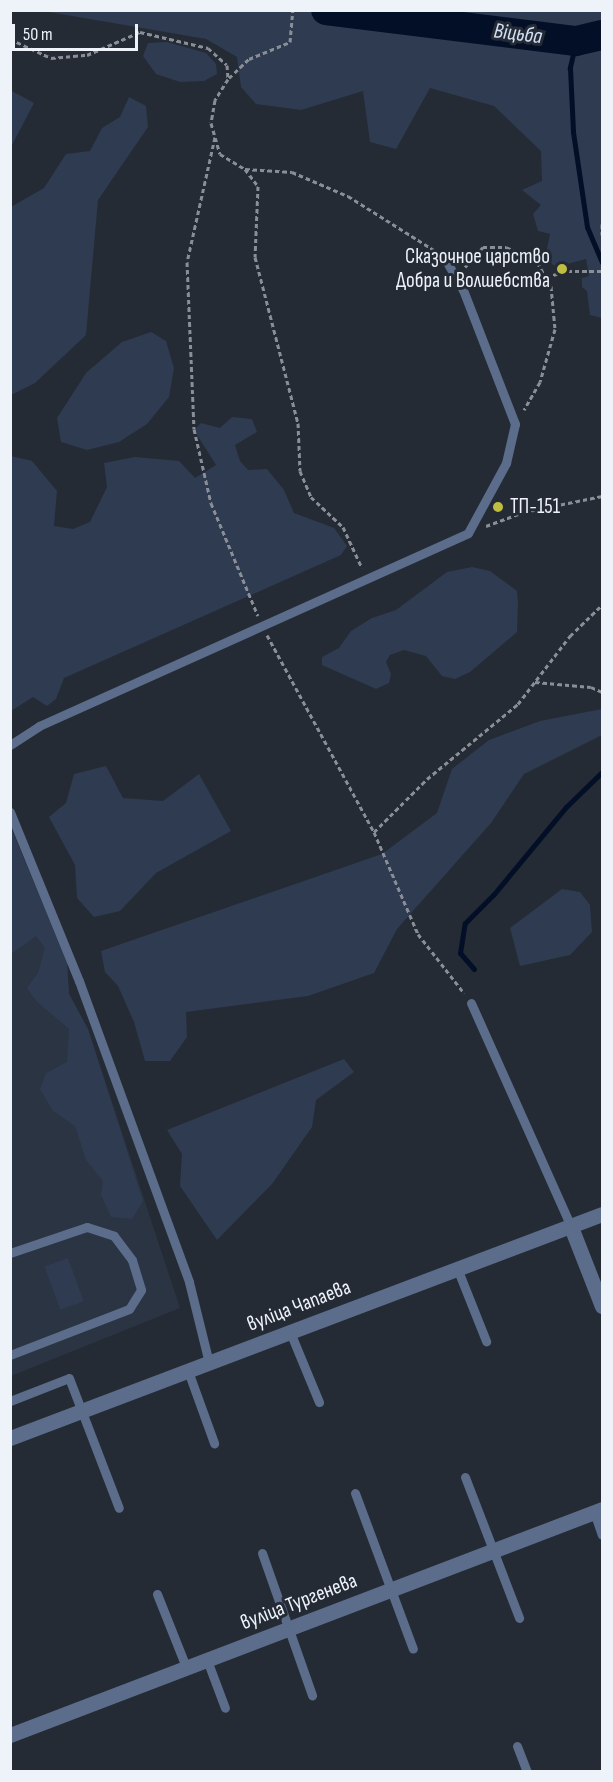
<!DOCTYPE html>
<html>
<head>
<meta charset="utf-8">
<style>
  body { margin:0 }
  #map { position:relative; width:613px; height:1782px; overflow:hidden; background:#242b35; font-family:"Sofia Sans Condensed",sans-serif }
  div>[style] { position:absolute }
  .built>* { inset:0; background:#2a3443 }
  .green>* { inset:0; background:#2e3b51; transform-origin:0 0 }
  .stream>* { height:5px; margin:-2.5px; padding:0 2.5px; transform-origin:2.5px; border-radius:2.5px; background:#020f27 }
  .river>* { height:30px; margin:-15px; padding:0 15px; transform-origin:15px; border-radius:15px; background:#020f27 }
  .path>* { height:3px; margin-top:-1.5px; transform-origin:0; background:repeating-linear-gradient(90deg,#898e97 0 4.5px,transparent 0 7.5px) }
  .lane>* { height:9px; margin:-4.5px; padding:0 4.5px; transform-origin:4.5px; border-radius:4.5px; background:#5b6d8b }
  .street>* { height:15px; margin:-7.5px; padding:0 7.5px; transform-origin:7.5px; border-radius:7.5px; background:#5b6d8b }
  .dots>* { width:16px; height:16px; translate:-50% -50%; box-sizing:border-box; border:3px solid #242b35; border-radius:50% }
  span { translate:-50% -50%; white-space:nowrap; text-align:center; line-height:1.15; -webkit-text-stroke:6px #242b35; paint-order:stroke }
  .poi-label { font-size:21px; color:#eef2f9 }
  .right { translate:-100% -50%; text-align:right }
  .left { translate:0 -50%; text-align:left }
  .street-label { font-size:21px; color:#eef2f9 }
  .water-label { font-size:22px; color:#d1e0f5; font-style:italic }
  .frame { position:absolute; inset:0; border:12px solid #eef2f9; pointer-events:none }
  .scale { position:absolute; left:12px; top:24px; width:126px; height:27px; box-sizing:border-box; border:3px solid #eef2f9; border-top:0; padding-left:8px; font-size:18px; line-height:21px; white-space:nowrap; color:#eef2f9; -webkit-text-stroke:4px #242b35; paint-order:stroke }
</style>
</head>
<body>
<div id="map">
  <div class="built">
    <div style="clip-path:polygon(10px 825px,67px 963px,69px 994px,88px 1029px,180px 1308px,11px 1376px)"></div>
  </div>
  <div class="green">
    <div style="clip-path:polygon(43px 11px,602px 11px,602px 318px,590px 315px,587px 291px,582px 287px,582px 278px,589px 276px,586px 259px,556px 267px,545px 258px,550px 234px,538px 231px,533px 214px,541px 205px,522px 190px,542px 181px,541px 151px,494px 106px,430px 88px,396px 149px,370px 142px,363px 91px,301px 110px,256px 104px,241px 87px,237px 57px,206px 39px)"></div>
    <div style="clip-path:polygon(167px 42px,206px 53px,216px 64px,217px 74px,204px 81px,180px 82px,156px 74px,143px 56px,148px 43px)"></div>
    <div style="clip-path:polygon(10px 90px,34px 103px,11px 147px,10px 147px)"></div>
    <div style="clip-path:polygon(129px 97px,146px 106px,148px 127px,98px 200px,86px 335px,35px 383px,11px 395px,11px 207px,44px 188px,66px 154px,90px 151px,102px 128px,120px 117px)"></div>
    <div style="clip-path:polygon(151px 332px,166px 341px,174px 368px,169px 397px,147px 424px,119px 442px,87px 450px,61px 442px,57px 418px,86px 373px,122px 342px)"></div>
    <div style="clip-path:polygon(232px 417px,252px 419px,257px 432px,235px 445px,240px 461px,248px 470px,267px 469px,284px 490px,294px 513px,334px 528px,347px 546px,341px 555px,64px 678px,56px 699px,47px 706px,33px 697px,11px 711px,11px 456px,32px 461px,57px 491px,54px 526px,73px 529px,90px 522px,107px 487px,104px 463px,135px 457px,179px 461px,195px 478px,216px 465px,194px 430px,201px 423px,220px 428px)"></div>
    <div style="clip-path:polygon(472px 567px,490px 571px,517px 591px,518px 603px,517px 632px,470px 672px,455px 679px,442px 676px,426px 656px,404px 650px,390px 655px,386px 662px,391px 674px,389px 683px,376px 689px,322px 665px,322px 657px,339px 648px,351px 631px,372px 618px,396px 610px,447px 572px)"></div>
    <div style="clip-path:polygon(602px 709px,602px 735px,524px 774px,491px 823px,397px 929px,374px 973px,308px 996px,186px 1012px,187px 1037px,170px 1061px,145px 1061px,134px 1022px,118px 986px,105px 972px,101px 951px,382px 854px,437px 813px,452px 769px,489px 740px,540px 721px)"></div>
    <div style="clip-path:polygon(106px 766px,123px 798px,163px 801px,199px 774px,231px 831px,156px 873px,120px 911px,94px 917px,77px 898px,75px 865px,49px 817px,66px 803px,74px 774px)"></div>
    <div style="clip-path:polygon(10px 825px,67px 963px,69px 994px,88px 1029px,143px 1201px,132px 1219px,111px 1217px,101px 1195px,103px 1181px,86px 1160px,75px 1126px,53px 1111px,40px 1089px,46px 1073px,67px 1062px,69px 1029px,36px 1001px,27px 988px,38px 973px,45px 948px,36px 936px,11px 954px)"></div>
    <div style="clip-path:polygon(562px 889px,580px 892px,590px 905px,592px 932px,570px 955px,520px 966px,510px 928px)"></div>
    <div style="clip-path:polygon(344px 1059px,354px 1072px,316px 1100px,312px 1127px,272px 1184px,217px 1240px,180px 1186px,182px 1154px,167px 1130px)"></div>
    <div style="left:68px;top:1258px;width:46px;height:25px;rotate:70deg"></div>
  </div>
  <div class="stream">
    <div style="left:576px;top:41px;width:28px;rotate:103deg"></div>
    <div style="left:570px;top:68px;width:64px;rotate:87.3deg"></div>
    <div style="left:573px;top:132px;width:96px;rotate:81.6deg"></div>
    <div style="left:587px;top:227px;width:38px;rotate:67deg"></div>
    <div style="left:474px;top:969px;width:21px;rotate:-131deg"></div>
    <div style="left:460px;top:953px;width:30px;rotate:-81deg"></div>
    <div style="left:465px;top:923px;width:41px;rotate:-45deg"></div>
    <div style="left:494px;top:894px;width:113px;rotate:-50.4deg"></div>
    <div style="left:566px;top:807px;width:50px;rotate:-44.2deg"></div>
  </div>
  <div class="river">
    <div style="left:326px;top:10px;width:252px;rotate:7.1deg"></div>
    <div style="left:576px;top:41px;width:27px;rotate:-13deg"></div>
  </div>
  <div class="path">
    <div style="left:10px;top:39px;width:45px;rotate:24.9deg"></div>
    <div style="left:51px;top:58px;width:36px;rotate:-5deg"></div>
    <div style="left:87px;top:55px;width:58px;rotate:-23.5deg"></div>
    <div style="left:140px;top:32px;width:70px;rotate:13.2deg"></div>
    <div style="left:208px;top:48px;width:25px;rotate:42deg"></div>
    <div style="left:227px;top:65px;width:14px;rotate:86deg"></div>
    <div style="left:228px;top:79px;width:25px;rotate:122deg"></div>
    <div style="left:215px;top:100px;width:23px;rotate:100deg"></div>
    <div style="left:211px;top:123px;width:32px;rotate:74deg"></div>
    <div style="left:220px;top:154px;width:29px;rotate:31deg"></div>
    <div style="left:245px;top:169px;width:21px;rotate:53deg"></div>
    <div style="left:258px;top:186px;width:71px;rotate:92.4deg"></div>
    <div style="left:255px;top:257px;width:171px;rotate:75.5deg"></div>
    <div style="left:298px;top:423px;width:48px;rotate:87.6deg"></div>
    <div style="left:300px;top:471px;width:28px;rotate:67deg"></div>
    <div style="left:311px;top:497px;width:44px;rotate:43.2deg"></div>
    <div style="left:343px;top:527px;width:45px;rotate:65.1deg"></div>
    <div style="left:229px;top:78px;width:28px;rotate:-44deg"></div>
    <div style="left:249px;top:59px;width:44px;rotate:-22.5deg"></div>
    <div style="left:290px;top:42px;width:32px;rotate:-85deg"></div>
    <div style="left:215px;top:137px;width:128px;rotate:102.6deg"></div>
    <div style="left:187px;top:262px;width:167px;rotate:87.6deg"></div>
    <div style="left:194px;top:429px;width:76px;rotate:77.1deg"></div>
    <div style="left:211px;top:503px;width:122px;rotate:67.4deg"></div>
    <div style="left:245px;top:169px;width:47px;rotate:3.7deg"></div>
    <div style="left:292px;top:172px;width:61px;rotate:23.2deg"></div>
    <div style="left:348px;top:196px;width:109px;rotate:32.2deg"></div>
    <div style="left:602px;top:224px;width:11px;rotate:90deg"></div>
    <div style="left:465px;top:267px;width:27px;rotate:-48deg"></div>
    <div style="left:483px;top:247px;width:23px"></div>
    <div style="left:506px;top:247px;width:34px;rotate:26deg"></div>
    <div style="left:537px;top:262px;width:28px;rotate:60deg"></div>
    <div style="left:551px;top:286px;width:43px;rotate:84.7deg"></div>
    <div style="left:555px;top:329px;width:55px;rotate:105.8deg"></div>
    <div style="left:540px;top:382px;width:32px;rotate:120deg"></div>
    <div style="left:546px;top:277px;width:22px;rotate:-16deg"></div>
    <div style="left:567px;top:271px;width:35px"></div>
    <div style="left:486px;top:526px;width:40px;rotate:-20.2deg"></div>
    <div style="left:524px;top:512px;width:80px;rotate:-11.6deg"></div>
    <div style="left:267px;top:635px;width:224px;rotate:61.5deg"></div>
    <div style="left:374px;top:832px;width:111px;rotate:66.7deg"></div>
    <div style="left:418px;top:934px;width:75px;rotate:52.1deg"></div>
    <div style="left:535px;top:682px;width:56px;rotate:5.1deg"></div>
    <div style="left:591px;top:687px;width:12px;rotate:24deg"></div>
    <div style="left:374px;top:832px;width:75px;rotate:-45deg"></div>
    <div style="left:427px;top:779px;width:118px;rotate:-39.5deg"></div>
    <div style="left:518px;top:704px;width:86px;rotate:-52.6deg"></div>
    <div style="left:570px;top:636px;width:45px;rotate:-44.1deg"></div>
  </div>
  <div class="lane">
    <div style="left:10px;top:745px;width:35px;rotate:-33deg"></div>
    <div style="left:39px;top:726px;width:470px;rotate:-24.2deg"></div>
    <div style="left:468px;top:533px;width:80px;rotate:-61.5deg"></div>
    <div style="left:506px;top:463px;width:40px;rotate:-77deg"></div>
    <div style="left:515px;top:424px;width:144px;rotate:-111.2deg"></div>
    <div style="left:463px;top:290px;width:30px;rotate:-120deg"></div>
    <div style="left:10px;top:812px;width:183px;rotate:67.8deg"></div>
    <div style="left:79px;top:981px;width:320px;rotate:69.9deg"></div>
    <div style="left:189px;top:1282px;width:83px;rotate:76.1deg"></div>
    <div style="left:471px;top:1003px;width:245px;rotate:65.9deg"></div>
    <div style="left:10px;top:1253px;width:81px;rotate:-18.7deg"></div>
    <div style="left:87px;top:1227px;width:28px;rotate:18deg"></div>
    <div style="left:114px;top:1236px;width:30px;rotate:53deg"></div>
    <div style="left:132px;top:1260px;width:31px;rotate:73deg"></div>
    <div style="left:141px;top:1290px;width:22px;rotate:122deg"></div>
    <div style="left:129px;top:1309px;width:128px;rotate:158.9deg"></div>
    <div style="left:457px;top:1268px;width:79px;rotate:68.3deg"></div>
    <div style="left:290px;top:1332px;width:76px;rotate:67.5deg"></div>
    <div style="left:188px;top:1371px;width:77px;rotate:70.1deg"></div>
    <div style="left:10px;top:1401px;width:63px;rotate:-21.3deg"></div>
    <div style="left:69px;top:1378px;width:139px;rotate:69deg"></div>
    <div style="left:465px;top:1477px;width:151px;rotate:69deg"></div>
    <div style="left:355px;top:1493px;width:166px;rotate:69.6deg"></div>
    <div style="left:594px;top:1512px;width:24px;rotate:71deg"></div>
    <div style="left:262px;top:1553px;width:151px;rotate:70.6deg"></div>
    <div style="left:157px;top:1594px;width:79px;rotate:68.3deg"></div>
    <div style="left:207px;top:1660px;width:51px;rotate:69.4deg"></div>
    <div style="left:517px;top:1746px;width:28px;rotate:69deg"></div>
  </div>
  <div class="street">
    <div style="left:571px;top:1227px;width:85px;rotate:68.6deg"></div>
    <div style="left:10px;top:1438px;width:633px;rotate:-20.73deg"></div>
    <div style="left:10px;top:1735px;width:634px;rotate:-20.89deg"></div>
  </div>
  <div class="dots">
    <div style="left:562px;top:269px;background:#bfbe41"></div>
    <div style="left:498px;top:507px;background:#bfbe41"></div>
  </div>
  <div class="poi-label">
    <span class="right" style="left:550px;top:269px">Сказочное царство<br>Добра и Волшебства</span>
    <span class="left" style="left:510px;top:507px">ТП-151</span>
  </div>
  <div class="street-label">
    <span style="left:299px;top:1306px;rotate:-21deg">вуліца Чапаева</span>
    <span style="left:299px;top:1602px;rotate:-21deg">вуліца Тургенева</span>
  </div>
  <div class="water-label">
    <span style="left:518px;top:34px;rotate:7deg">Віцьба</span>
  </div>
  <div class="frame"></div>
  <div class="scale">50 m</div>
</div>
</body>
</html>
